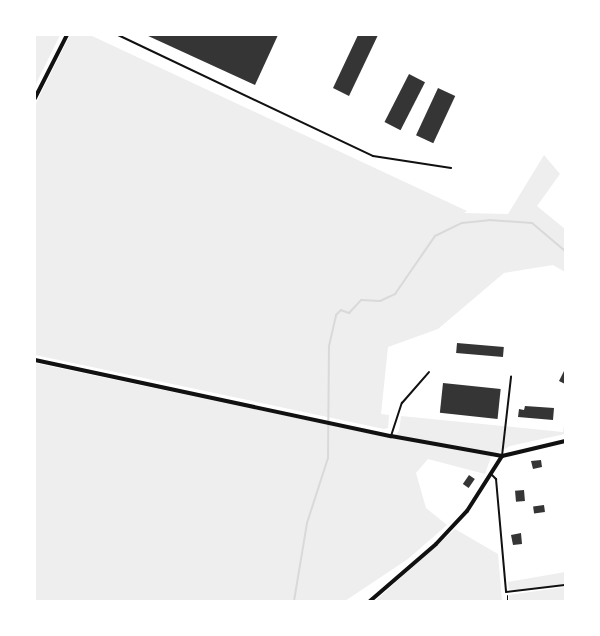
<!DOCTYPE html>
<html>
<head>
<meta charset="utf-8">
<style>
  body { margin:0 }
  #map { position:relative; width:600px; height:636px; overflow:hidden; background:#fff; font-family:"DejaVu Sans",sans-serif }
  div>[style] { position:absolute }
  .green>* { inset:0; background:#eee }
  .stream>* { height:2px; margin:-1px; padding:0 1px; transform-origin:1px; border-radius:1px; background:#d9d9d9 }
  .building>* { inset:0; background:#353535; transform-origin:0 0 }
  .path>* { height:1px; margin:-0.5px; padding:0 0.5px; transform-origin:0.5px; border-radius:0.5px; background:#111 }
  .service>* { height:2px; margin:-1px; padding:0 1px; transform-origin:1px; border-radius:1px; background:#111 }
  .minor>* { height:4px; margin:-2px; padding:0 2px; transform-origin:2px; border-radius:2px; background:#111 }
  span { translate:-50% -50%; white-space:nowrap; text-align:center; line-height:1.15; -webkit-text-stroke:5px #fff; paint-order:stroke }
  .frame { position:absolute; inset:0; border:36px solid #fff; pointer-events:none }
</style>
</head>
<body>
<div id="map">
  <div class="green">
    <div style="clip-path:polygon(35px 35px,60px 35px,35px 86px)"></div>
    <div style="clip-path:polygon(70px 35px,90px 35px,467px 211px,464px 213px,508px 214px,544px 155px,560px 174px,537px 206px,565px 229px,565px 272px,553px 265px,504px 273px,438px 329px,388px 347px,381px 414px,389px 415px,388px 428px,384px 429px,35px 355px,35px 105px)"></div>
    <div style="clip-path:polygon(35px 363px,392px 438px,399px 431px,401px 416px,563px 432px,565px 417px,565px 434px,510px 446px,491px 457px,485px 474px,428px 459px,416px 473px,426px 508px,447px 525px,408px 559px,345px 601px,35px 601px)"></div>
    <div style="clip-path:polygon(455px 529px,498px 554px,502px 601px,375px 601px)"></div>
    <div style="clip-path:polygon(565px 572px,565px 584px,518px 591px,509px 589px,508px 582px)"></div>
    <div style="clip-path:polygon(565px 587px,565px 601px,509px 601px,509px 595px)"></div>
  </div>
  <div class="stream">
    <div style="left:294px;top:601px;width:79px;rotate:-80.5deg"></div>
    <div style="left:307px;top:523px;width:68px;rotate:-72.1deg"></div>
    <div style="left:328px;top:458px;width:112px;rotate:-89.5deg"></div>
    <div style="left:329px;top:346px;width:32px;rotate:-77deg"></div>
    <div style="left:336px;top:315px;width:7px;rotate:-45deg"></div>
    <div style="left:341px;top:310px;width:9px;rotate:21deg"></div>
    <div style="left:349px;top:313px;width:18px;rotate:-47deg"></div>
    <div style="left:361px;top:300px;width:19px;rotate:3deg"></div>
    <div style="left:380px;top:301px;width:17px;rotate:-25deg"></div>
    <div style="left:395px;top:294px;width:70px;rotate:-55.4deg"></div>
    <div style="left:435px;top:236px;width:30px;rotate:-26deg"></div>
    <div style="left:462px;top:223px;width:27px;rotate:-6deg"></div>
    <div style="left:489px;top:220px;width:43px;rotate:4deg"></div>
    <div style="left:532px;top:223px;width:43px;rotate:40.3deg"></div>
  </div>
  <div class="building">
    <div style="clip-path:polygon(146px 35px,278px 35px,255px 85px)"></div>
    <div style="clip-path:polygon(358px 35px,378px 35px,349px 96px,333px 88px)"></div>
    <div style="left:409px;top:74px;width:18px;height:54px;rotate:27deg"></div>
    <div style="left:438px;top:88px;width:19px;height:52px;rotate:25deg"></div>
    <div style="left:457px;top:343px;width:47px;height:10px;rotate:5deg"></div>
    <div style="clip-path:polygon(565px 369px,565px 384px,559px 381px)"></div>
    <div style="left:443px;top:383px;width:58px;height:30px;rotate:6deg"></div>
    <div style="clip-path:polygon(525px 406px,554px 408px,553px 420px,518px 417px,519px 409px,524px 410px)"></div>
    <div style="clip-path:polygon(541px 460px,542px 467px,533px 469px,531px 461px)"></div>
    <div style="left:469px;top:475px;width:7px;height:11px;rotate:34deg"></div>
    <div style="left:524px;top:490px;width:11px;height:9px;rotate:85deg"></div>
    <div style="left:544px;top:505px;width:7px;height:11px;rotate:82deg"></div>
    <div style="clip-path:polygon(521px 533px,522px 544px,513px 545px,511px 535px)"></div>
  </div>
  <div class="path">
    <div style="left:507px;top:595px;width:6px;rotate:90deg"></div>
  </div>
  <div class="service">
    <div style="left:118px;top:35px;width:282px;rotate:25.4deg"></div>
    <div style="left:373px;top:156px;width:79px;rotate:8.7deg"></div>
    <div style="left:391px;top:436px;width:35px;rotate:-72deg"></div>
    <div style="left:402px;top:403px;width:41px;rotate:-48.9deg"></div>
    <div style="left:502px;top:456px;width:80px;rotate:-83.5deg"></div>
    <div style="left:492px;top:475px;width:6px;rotate:45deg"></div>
    <div style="left:496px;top:479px;width:113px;rotate:84.9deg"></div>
    <div style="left:506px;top:592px;width:59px;rotate:-6.8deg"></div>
  </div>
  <div class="minor">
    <div style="left:35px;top:98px;width:71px;rotate:-63.1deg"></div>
    <div style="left:35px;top:360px;width:364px;rotate:12.1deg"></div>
    <div style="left:391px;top:436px;width:113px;rotate:10.2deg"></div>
    <div style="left:502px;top:456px;width:65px;rotate:-13.4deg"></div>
    <div style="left:370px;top:601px;width:87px;rotate:-40.8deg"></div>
    <div style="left:436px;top:544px;width:45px;rotate:-46.8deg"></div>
    <div style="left:467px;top:511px;width:65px;rotate:-57.5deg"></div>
  </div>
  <div class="frame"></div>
</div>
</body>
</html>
